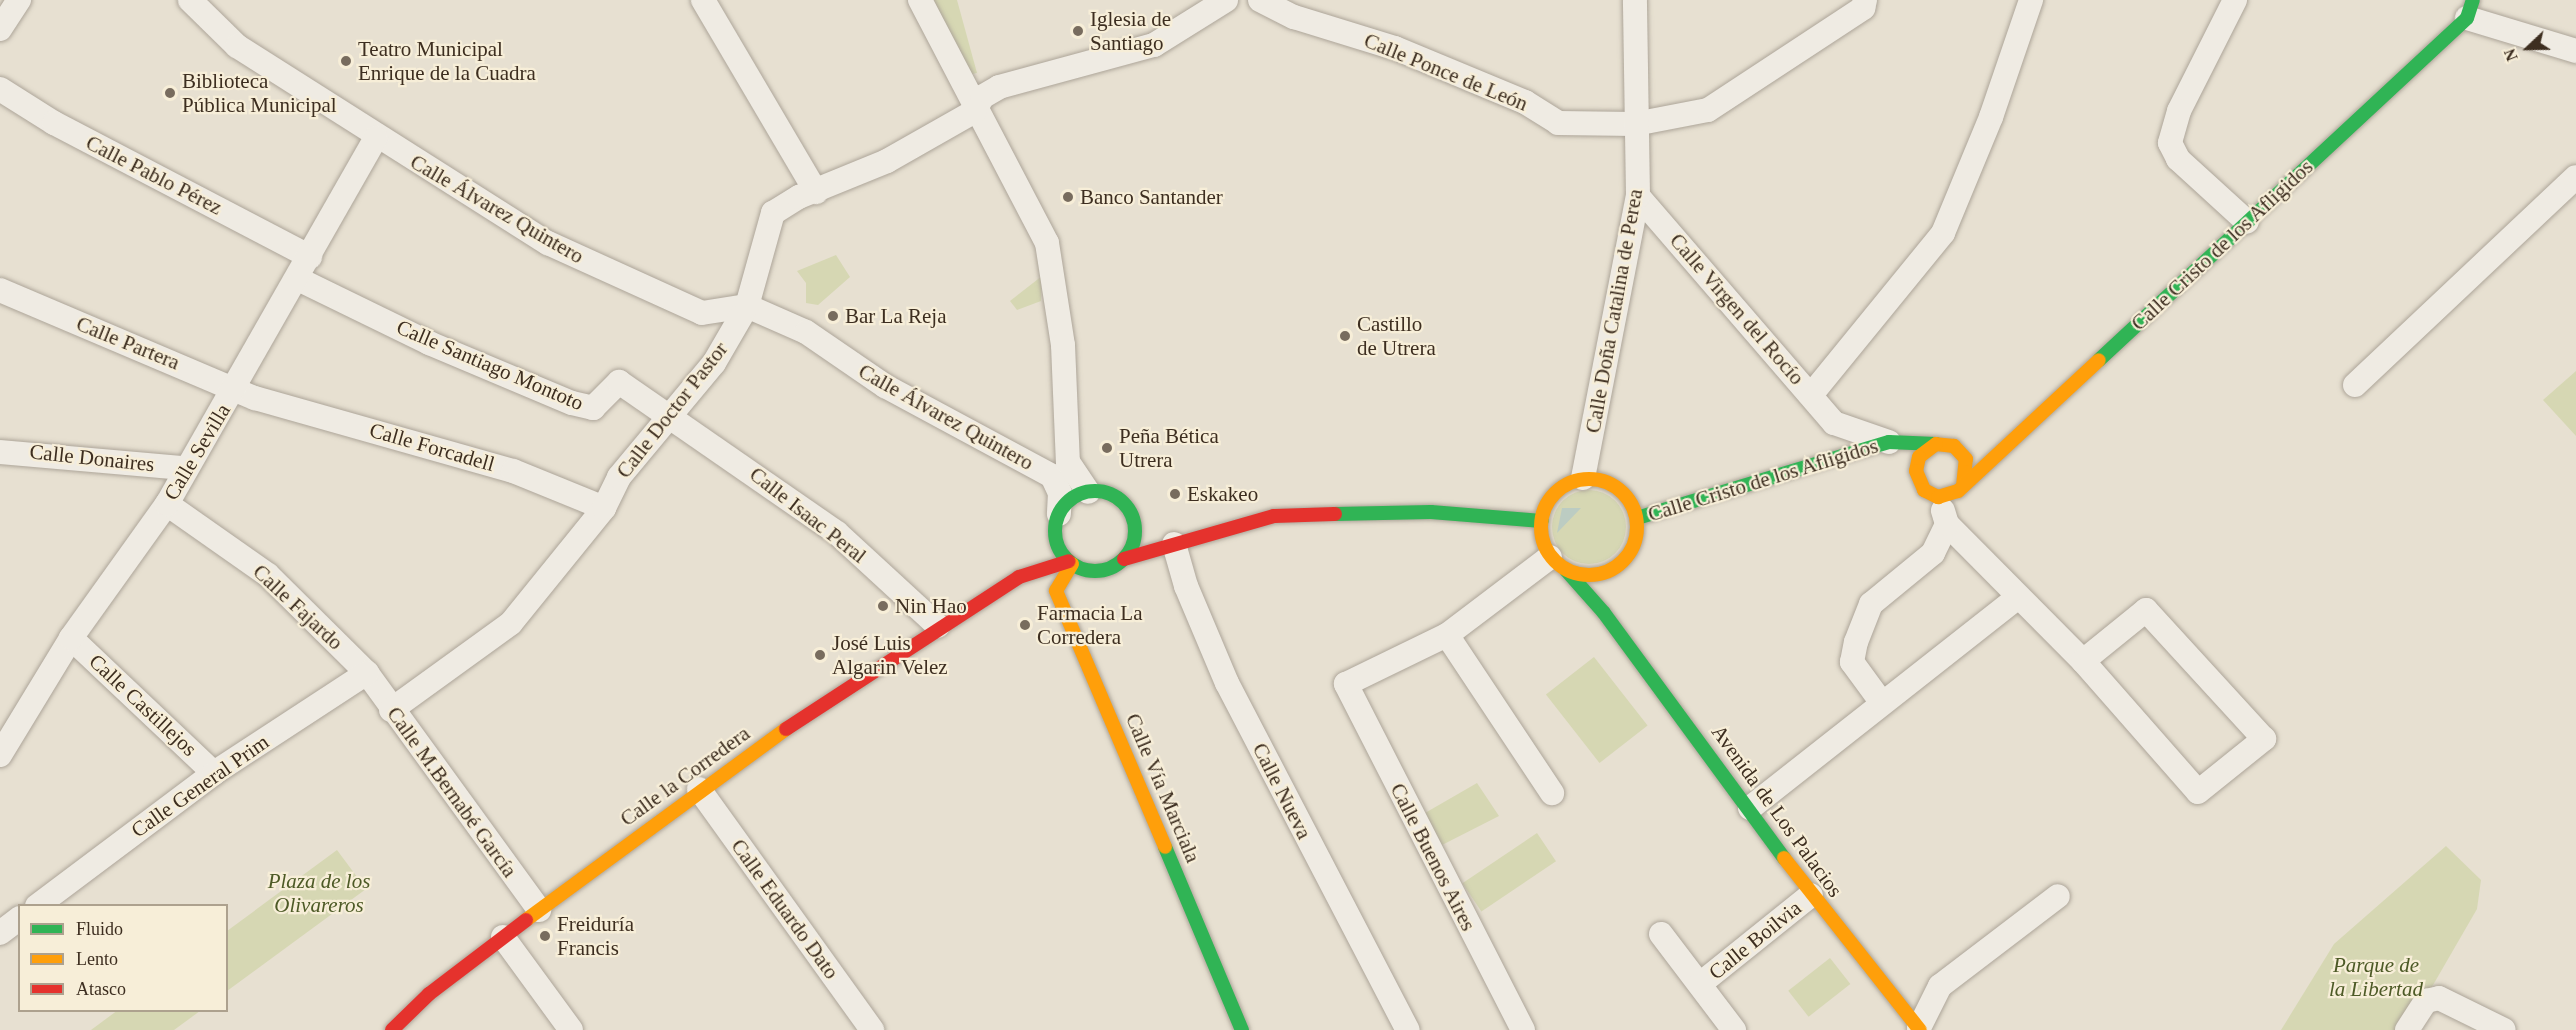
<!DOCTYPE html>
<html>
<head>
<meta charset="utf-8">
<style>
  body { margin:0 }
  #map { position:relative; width:2576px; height:1030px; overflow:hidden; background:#e7e0d1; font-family:Georgia,serif }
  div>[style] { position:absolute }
  .green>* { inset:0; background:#d6d7b3; transform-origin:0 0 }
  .round { border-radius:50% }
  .water>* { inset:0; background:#bcccc2 }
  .roads { filter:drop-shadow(0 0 2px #ada599) drop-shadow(0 0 2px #ada599) }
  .street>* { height:24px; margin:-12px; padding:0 12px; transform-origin:12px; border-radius:12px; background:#efebe3 }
  .fast>* { height:14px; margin:-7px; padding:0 7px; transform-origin:7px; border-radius:7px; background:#30b455 }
  .fast>.ring { margin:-7px; padding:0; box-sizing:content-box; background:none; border:14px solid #30b455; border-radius:50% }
  .slow>* { height:14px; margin:-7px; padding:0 7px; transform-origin:7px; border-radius:7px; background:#ff9f0a }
  .slow>.ring { margin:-7px; padding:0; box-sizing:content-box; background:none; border:14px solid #ff9f0a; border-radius:50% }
  .jam>* { height:14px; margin:-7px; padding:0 7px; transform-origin:7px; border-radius:7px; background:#e5322d }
  .dots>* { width:16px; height:16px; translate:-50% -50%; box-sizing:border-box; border:3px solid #f7eed8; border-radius:50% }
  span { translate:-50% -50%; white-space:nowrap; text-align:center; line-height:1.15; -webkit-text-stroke:4.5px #f7eed8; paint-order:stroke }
  .poi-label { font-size:21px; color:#3d2e20 }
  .left { translate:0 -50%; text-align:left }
  .street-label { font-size:21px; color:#3d2e20 }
  .park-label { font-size:21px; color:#4d5a26; font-style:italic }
  .legend { position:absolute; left:18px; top:904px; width:210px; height:108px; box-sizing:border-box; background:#f7eed8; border:2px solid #ada18e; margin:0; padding:8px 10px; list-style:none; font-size:18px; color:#3d2e20 }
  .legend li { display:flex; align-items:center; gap:12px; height:30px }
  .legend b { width:30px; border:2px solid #ada18e }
  .north { position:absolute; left:2498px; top:18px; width:60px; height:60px; -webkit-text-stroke:4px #f7eed8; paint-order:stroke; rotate:248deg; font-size:16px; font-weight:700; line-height:24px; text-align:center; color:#3d2e20 }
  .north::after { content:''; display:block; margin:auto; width:21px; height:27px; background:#3d2e20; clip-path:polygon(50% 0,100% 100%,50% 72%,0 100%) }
</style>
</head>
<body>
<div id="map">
  <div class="green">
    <div style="clip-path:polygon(925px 0,957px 0,977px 73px,962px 76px)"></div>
    <div style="clip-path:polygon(836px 255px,850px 277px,818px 305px,806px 303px,806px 283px,797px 271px)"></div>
    <div style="clip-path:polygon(1042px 276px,1041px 301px,1017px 310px,1010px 301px)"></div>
    <div style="clip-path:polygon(2576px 371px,2576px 436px,2543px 400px)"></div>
    <div class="round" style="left:1552px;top:490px;width:74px;height:74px"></div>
    <div style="left:1594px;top:657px;width:87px;height:61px;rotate:52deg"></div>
    <div style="clip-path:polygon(1477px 783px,1499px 816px,1442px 845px,1425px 813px)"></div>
    <div style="left:1537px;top:833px;width:34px;height:90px;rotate:56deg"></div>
    <div style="clip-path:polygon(2446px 846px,2481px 880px,2477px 909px,2407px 1030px,2281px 1030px,2334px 944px)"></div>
    <div style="clip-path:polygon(337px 850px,366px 889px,227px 991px,227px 931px)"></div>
    <div style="left:1830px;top:958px;width:33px;height:53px;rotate:52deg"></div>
    <div style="clip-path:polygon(118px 1010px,200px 1010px,200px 1011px,174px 1030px,91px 1030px)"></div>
  </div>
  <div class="water">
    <div style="clip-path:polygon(1562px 508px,1581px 508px,1557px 533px)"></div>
  </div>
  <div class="roads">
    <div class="street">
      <div style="left:190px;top:0;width:66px;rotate:44.4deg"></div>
      <div style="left:237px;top:46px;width:368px;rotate:32.4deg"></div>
      <div style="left:548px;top:243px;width:169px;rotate:24.4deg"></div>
      <div style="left:702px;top:313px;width:46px;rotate:-8.8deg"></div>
      <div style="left:747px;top:306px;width:64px;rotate:23.8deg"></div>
      <div style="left:806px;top:332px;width:96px;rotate:34.4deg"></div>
      <div style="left:885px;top:386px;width:190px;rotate:28.3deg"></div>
      <div style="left:1052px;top:476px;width:19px;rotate:65deg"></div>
      <div style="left:1060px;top:493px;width:21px;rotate:93deg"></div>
      <div style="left:703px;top:0;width:223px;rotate:59.5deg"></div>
      <div style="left:920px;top:0;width:274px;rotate:62.4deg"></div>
      <div style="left:1047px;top:243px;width:103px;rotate:81.1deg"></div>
      <div style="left:1063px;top:345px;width:117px;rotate:87.6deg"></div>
      <div style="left:1260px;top:0;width:38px;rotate:27deg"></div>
      <div style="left:1294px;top:17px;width:106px;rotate:17.1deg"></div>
      <div style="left:1395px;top:48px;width:141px;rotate:22.6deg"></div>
      <div style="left:1525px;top:102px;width:39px;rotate:32deg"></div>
      <div style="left:1558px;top:123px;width:77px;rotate:0.7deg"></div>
      <div style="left:1635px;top:124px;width:74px;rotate:-10.9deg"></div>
      <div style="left:1708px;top:110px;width:186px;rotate:-33.3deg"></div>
      <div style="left:1863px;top:8px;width:8px;rotate:-76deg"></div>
      <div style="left:2235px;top:0;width:124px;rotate:116.8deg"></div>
      <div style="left:2179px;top:111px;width:33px;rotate:106deg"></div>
      <div style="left:2170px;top:143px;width:18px;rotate:63deg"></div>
      <div style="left:2178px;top:159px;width:93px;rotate:42.4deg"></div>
      <div style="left:2467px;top:18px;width:114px;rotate:16.8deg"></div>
      <div style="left:0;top:29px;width:35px;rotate:-57deg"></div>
      <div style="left:0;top:89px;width:64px;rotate:32.2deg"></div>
      <div style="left:54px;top:123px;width:289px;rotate:27.6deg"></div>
      <div style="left:975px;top:111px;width:16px;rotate:-63deg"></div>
      <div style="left:982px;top:97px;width:20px;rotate:-30deg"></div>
      <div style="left:999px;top:87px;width:161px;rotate:-15.2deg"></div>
      <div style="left:1154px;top:45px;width:85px;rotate:-32deg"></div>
      <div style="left:1638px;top:196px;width:300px;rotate:49.2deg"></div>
      <div style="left:1834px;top:423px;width:58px;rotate:19.1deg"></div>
      <div style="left:298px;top:279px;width:146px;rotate:26deg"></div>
      <div style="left:429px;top:343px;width:155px;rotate:22.8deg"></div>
      <div style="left:572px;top:403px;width:22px;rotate:13deg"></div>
      <div style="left:593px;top:408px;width:37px;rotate:-45deg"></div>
      <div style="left:619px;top:382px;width:265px;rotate:34.7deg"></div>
      <div style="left:837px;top:533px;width:137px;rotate:42.6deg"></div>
      <div style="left:0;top:290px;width:277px;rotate:23deg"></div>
      <div style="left:255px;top:398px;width:268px;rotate:15.8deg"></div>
      <div style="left:513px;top:471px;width:98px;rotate:22.1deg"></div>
      <div style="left:2355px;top:385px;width:303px;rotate:-43.3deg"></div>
      <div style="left:1811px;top:395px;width:209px;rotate:-50.8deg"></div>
      <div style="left:1943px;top:233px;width:126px;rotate:-67.5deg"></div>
      <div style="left:1991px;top:117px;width:124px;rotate:-71.1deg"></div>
      <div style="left:0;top:452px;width:184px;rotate:5deg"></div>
      <div style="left:1068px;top:462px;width:36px;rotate:56deg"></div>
      <div style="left:1583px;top:478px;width:287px;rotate:-79deg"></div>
      <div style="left:1638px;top:196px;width:196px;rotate:-90.9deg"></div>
      <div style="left:167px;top:504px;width:123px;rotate:35.1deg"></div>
      <div style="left:268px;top:575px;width:139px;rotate:44.7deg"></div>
      <div style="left:367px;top:673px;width:293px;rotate:54deg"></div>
      <div style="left:1947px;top:524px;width:193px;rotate:45.2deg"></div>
      <div style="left:2083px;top:661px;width:174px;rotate:48.7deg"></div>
      <div style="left:2198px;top:792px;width:85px;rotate:-38.8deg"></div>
      <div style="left:2264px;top:739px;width:175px;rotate:-132.5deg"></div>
      <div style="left:2146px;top:610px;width:81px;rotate:141deg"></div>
      <div style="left:1174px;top:544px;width:44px;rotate:74.1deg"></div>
      <div style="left:1186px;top:586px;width:105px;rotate:67.1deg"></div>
      <div style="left:1227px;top:683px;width:391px;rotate:62.5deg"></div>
      <div style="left:1447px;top:635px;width:190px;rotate:56.4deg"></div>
      <div style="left:71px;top:638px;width:197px;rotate:43.4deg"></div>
      <div style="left:1882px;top:703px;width:51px;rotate:-126.2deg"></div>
      <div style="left:1852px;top:662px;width:20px;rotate:-79deg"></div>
      <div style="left:1856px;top:642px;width:41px;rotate:-68.5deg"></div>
      <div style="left:1871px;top:604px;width:80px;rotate:-39.4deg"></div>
      <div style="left:1933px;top:553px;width:32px;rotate:-64deg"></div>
      <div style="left:1947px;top:524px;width:14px;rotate:-107deg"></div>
      <div style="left:391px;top:710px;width:148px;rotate:-35.9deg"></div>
      <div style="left:511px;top:623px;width:148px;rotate:-51deg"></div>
      <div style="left:604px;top:508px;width:34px;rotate:-64deg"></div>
      <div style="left:619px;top:477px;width:148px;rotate:-50.2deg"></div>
      <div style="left:714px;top:363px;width:66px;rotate:-59.9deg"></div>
      <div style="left:747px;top:306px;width:97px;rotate:-74.4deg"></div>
      <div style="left:773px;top:213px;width:31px;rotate:-32deg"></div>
      <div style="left:799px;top:197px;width:95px;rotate:-22.2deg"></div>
      <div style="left:887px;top:161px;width:101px;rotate:-29.6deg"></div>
      <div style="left:0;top:755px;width:137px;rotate:-58.7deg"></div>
      <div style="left:71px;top:638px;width:165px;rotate:-54.4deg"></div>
      <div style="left:167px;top:504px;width:421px;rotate:-60.3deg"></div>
      <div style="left:699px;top:789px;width:297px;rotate:54.3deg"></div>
      <div style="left:1750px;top:808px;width:341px;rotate:-38.2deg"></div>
      <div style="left:37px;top:906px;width:221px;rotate:-36.9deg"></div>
      <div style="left:214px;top:773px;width:183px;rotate:-33.2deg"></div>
      <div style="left:0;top:933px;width:25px;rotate:-37deg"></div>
      <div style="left:1661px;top:934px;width:121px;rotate:52.8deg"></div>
      <div style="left:503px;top:937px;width:115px;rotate:53.8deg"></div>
      <div style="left:1700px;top:984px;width:142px;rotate:-38.7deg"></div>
      <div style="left:1919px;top:1028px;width:47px;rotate:-63.4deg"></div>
      <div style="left:1940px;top:986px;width:148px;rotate:-37.3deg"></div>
      <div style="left:1523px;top:1030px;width:389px;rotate:-117.1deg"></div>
      <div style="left:1346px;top:684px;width:112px;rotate:-25.9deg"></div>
      <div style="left:1447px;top:635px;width:129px;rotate:-37.1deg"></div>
      <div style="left:2407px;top:1030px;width:35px;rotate:-57deg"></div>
      <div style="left:2426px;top:1001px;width:13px;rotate:-13deg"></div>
      <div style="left:2439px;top:998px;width:72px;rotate:26.2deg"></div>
    </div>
    <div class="fast">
      <div style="left:2099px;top:360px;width:502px;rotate:-42.9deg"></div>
      <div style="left:2467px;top:18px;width:19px;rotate:-72deg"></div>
      <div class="ring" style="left:1055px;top:491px;width:66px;height:66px"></div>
      <div style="left:1335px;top:514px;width:96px;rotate:-1.2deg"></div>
      <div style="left:1431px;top:512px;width:111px;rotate:4.6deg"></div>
      <div style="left:1637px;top:518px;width:263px;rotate:-16.8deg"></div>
      <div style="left:1889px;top:442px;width:47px;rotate:2.4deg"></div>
      <div style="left:1566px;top:570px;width:57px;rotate:48.5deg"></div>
      <div style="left:1604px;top:613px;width:304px;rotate:53.7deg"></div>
      <div style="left:1165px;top:847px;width:199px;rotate:67.2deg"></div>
    </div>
    <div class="slow">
      <div class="ring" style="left:1541px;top:479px;width:82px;height:82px"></div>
      <div style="left:1963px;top:486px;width:27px;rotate:-84deg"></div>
      <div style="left:1966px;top:459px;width:18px;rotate:-133deg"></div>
      <div style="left:1954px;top:446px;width:18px;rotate:-174deg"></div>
      <div style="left:1936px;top:444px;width:21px;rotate:143deg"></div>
      <div style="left:1919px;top:457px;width:14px;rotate:102deg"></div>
      <div style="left:1916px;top:471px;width:21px;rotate:67deg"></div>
      <div style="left:1924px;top:490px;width:16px;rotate:27deg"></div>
      <div style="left:1938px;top:497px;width:21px;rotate:-17deg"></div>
      <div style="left:1958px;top:491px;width:192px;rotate:-42.9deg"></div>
      <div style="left:1072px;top:564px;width:31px;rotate:121deg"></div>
      <div style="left:1056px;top:591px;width:278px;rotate:66.9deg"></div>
      <div style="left:1784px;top:858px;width:219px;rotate:51.7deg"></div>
      <div style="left:526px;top:920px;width:323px;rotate:-36.3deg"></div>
    </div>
    <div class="jam">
      <div style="left:1124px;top:559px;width:156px;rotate:-16deg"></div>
      <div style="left:1274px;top:516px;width:61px;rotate:-1.9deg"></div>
      <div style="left:786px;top:729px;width:278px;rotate:-33.1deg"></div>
      <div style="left:1019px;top:577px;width:52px;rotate:-17.7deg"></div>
      <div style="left:392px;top:1030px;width:52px;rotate:-44.2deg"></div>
      <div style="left:429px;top:994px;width:122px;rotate:-37.3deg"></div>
    </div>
  </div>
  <div class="dots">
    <div style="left:1078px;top:31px;background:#786c5e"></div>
    <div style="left:346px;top:61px;background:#786c5e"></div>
    <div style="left:170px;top:93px;background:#786c5e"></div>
    <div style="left:1068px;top:197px;background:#786c5e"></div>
    <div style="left:833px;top:316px;background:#786c5e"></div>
    <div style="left:1345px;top:336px;background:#786c5e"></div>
    <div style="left:1107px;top:448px;background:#786c5e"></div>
    <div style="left:1175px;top:494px;background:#786c5e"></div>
    <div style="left:883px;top:606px;background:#786c5e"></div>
    <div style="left:1025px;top:625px;background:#786c5e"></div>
    <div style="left:820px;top:655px;background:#786c5e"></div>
    <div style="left:545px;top:936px;background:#786c5e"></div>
  </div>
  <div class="poi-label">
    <span class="left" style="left:1090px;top:31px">Iglesia de<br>Santiago</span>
    <span class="left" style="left:358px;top:61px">Teatro Municipal<br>Enrique de la Cuadra</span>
    <span class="left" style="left:182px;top:93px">Biblioteca<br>Pública Municipal</span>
    <span class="left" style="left:1080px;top:197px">Banco Santander</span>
    <span class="left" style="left:845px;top:316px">Bar La Reja</span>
    <span class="left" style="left:1357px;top:336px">Castillo<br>de Utrera</span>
    <span class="left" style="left:1119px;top:448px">Peña Bética<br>Utrera</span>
    <span class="left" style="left:1187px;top:494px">Eskakeo</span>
    <span class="left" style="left:895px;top:606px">Nin Hao</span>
    <span class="left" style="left:1037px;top:625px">Farmacia La<br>Corredera</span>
    <span class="left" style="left:832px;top:655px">José Luis<br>Algarin Velez</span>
    <span class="left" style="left:557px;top:936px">Freiduría<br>Francis</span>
  </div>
  <div class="street-label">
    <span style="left:1446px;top:72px;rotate:22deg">Calle Ponce de León</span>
    <span style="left:154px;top:175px;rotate:27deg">Calle Pablo Pérez</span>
    <span style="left:497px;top:209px;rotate:30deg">Calle Álvarez Quintero</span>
    <span style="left:2222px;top:245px;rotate:-43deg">Calle Cristo de los Afligidos</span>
    <span style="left:1737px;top:309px;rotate:49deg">Calle Virgen del Rocío</span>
    <span style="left:1614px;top:311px;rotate:-80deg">Calle Doña Catalina de Perea</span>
    <span style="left:128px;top:343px;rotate:22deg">Calle Partera</span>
    <span style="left:490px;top:365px;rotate:23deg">Calle Santiago Montoto</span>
    <span style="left:672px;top:410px;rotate:-52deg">Calle Doctor Pastor</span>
    <span style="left:946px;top:417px;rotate:29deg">Calle Álvarez Quintero</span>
    <span style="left:432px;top:447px;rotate:16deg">Calle Forcadell</span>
    <span style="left:197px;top:452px;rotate:-59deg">Calle Sevilla</span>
    <span style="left:92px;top:458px;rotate:6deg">Calle Donaires</span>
    <span style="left:1763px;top:480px;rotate:-17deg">Calle Cristo de los Afligidos</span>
    <span style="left:808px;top:515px;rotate:38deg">Calle Isaac Peral</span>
    <span style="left:298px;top:607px;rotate:43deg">Calle Fajardo</span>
    <span style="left:143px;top:705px;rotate:43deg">Calle Castillejos</span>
    <span style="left:685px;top:776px;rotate:-36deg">Calle la Corredera</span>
    <span style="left:200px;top:786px;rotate:-35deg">Calle General Prim</span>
    <span style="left:1163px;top:788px;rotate:67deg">Calle Vía Marciala</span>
    <span style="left:1282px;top:791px;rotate:63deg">Calle Nueva</span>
    <span style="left:452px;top:792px;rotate:54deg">Calle M.Bernabé García</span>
    <span style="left:1777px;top:811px;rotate:54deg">Avenida de Los Palacios</span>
    <span style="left:1433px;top:857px;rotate:63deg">Calle Buenos Aires</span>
    <span style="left:785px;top:909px;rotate:54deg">Calle Eduardo Dato</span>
    <span style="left:1755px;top:940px;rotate:-39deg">Calle Boilvia</span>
  </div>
  <div class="park-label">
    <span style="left:319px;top:893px">Plaza de los<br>Olivareros</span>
    <span style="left:2376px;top:977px">Parque de<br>la Libertad</span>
  </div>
  <ul class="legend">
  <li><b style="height:8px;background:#30b455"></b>Fluido</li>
  <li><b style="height:8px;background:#ff9f0a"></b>Lento</li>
  <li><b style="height:8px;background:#e5322d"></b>Atasco</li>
  </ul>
  <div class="north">N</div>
</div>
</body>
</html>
